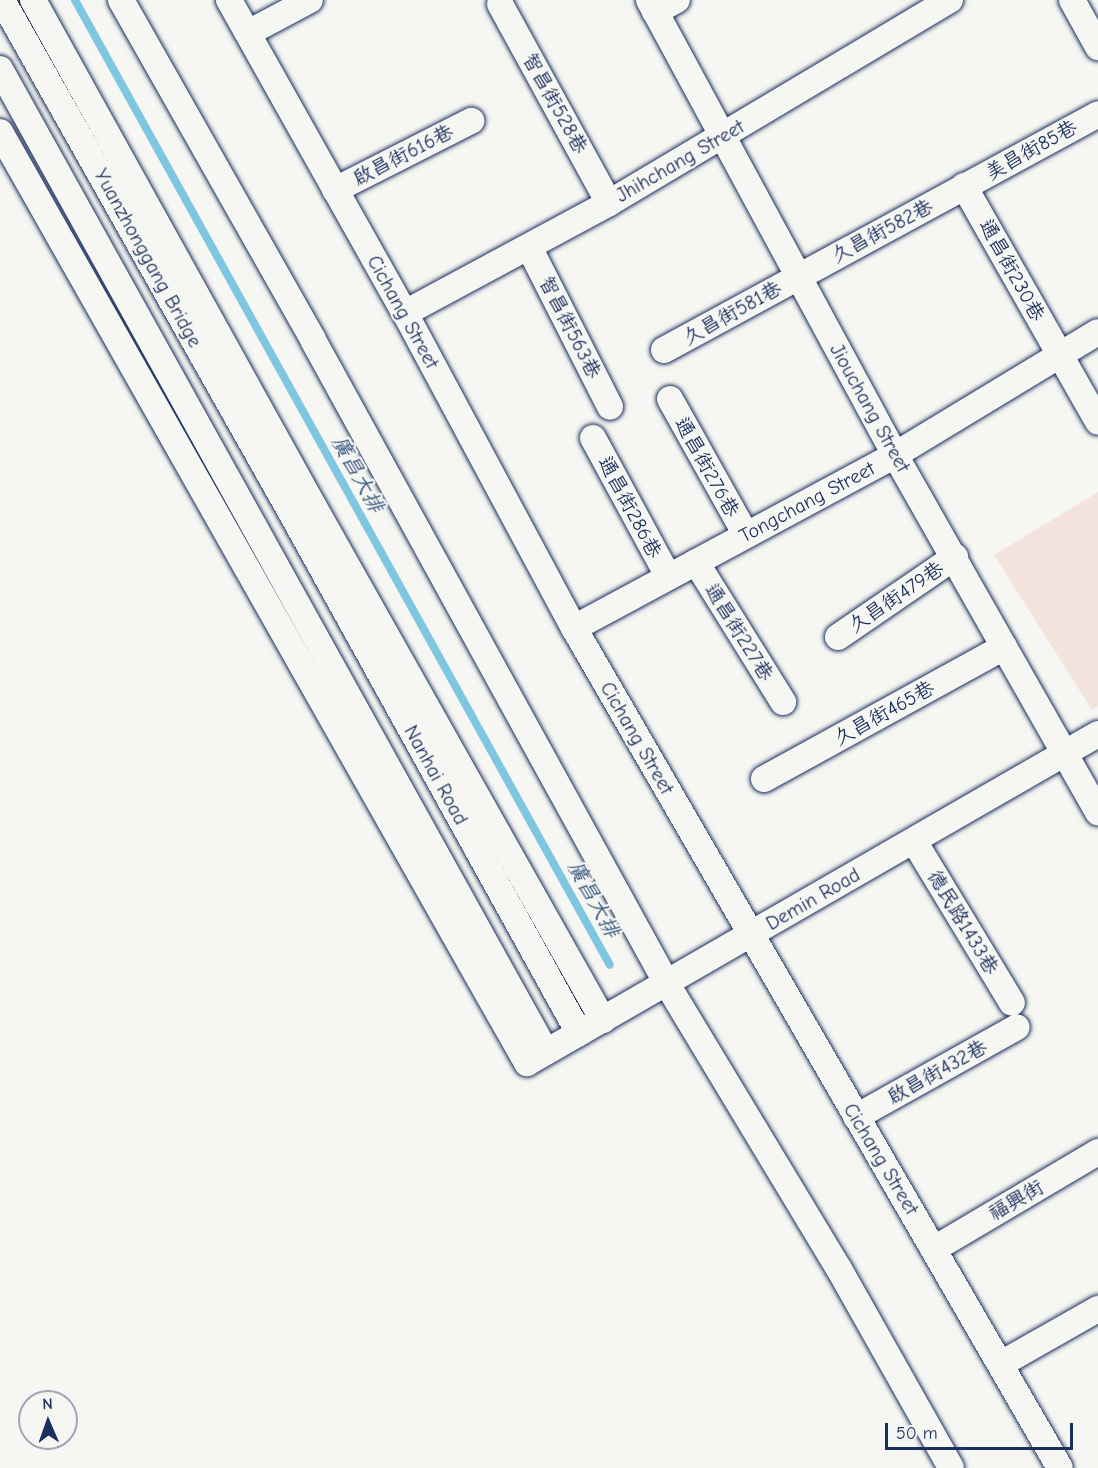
<!DOCTYPE html>
<html>
<head>
<meta charset="utf-8">
<style>
  body { margin:0 }
  #map { position:relative; width:1098px; height:1468px; overflow:hidden; background:#f6f6f2; font-family:"Comic Neue","LXGW WenKai TC",sans-serif }
  div>[style] { position:absolute }
  .built>* { inset:0; background:#f4e3dd }
  .stream>* { height:8px; margin:-4px; padding:0 4px; transform-origin:4px; border-radius:4px; background:#7fc7e0 }
  .roads { filter:drop-shadow(0 0 2px #1b2f5e) drop-shadow(0 0 2px #1b2f5e) }
  .minor>* { height:26px; margin:-13px; padding:0 13px; transform-origin:13px; border-radius:13px; background:#f6f6f2 }
  span { translate:-50% -50%; white-space:nowrap; text-align:center; line-height:1.15; -webkit-text-stroke:4.5px #f6f6f2; paint-order:stroke }
  .street-label { font-size:20px; color:#1b2f5e }
  .water-label { font-size:21px; color:#34557e; font-style:italic }
  .north { position:absolute; left:18px; top:1390px; width:60px; height:60px; box-sizing:border-box; background:#f6f6f2; border:2px solid #9ea6b7; border-radius:50%; rotate:358deg; font-size:16px; font-weight:700; line-height:24px; text-align:center; color:#1b2f5e }
  .north::after { content:''; display:block; margin:auto; width:21px; height:27px; background:#1b2f5e; clip-path:polygon(50% 0,100% 100%,50% 72%,0 100%) }
  .scale { position:absolute; left:885px; top:1423px; width:188px; height:27px; box-sizing:border-box; border:3px solid #1b2f5e; border-top:0; padding-left:8px; font-size:18px; line-height:21px; white-space:nowrap; color:#1b2f5e; -webkit-text-stroke:4px #f6f6f2; paint-order:stroke }
</style>
</head>
<body>
<div id="map">
  <div class="built">
    <div style="clip-path:polygon(1098px 492px,1098px 706px,1092px 710px,994px 555px)"></div>
  </div>
  <div class="stream">
    <div style="left:75px;top:0;width:1103px;rotate:61deg"></div>
  </div>
  <div class="roads">
    <div class="minor">
      <div style="left:2px;top:0;width:592px;rotate:60.58deg"></div>
      <div style="left:293px;top:516px;width:591px;rotate:61.05deg"></div>
      <div style="left:33px;top:0;width:580px;rotate:61deg"></div>
      <div style="left:314px;top:507px;width:589px;rotate:60.61deg"></div>
      <div style="left:121px;top:0;width:390px;rotate:60.5deg"></div>
      <div style="left:313px;top:340px;width:735px;rotate:61.2deg"></div>
      <div style="left:667px;top:984px;width:333px;rotate:58.9deg"></div>
      <div style="left:839px;top:1269px;width:228px;rotate:60.6deg"></div>
      <div style="left:229px;top:0;width:359px;rotate:60.7deg"></div>
      <div style="left:405px;top:313px;width:357px;rotate:61.8deg"></div>
      <div style="left:574px;top:628px;width:970px;rotate:59.95deg"></div>
      <div style="left:649px;top:0;width:517px;rotate:61.6deg"></div>
      <div style="left:895px;top:455px;width:411px;rotate:60.4deg"></div>
      <div style="left:1072px;top:0;width:54px;rotate:61deg"></div>
      <div style="left:500px;top:4px;width:227px;rotate:61.3deg"></div>
      <div style="left:655px;top:12px;width:25px;rotate:-29deg"></div>
      <div style="left:248px;top:33px;width:70px;rotate:-28deg"></div>
      <div style="left:0;top:69px;width:1124px;rotate:60.95deg"></div>
      <div style="left:0;top:132px;width:1070px;rotate:60.49deg"></div>
      <div style="left:527px;top:1063px;width:659px;rotate:-29.95deg"></div>
      <div style="left:964px;top:186px;width:271px;rotate:60.4deg"></div>
      <div style="left:335px;top:190px;width:153px;rotate:-26.9deg"></div>
      <div style="left:529px;top:247px;width:179px;rotate:63.1deg"></div>
      <div style="left:405px;top:313px;width:232px;rotate:-28.3deg"></div>
      <div style="left:609px;top:203px;width:397px;rotate:-30.8deg"></div>
      <div style="left:664px;top:350px;width:494px;rotate:-28.5deg"></div>
      <div style="left:670px;top:399px;width:156px;rotate:60.8deg"></div>
      <div style="left:593px;top:438px;width:157px;rotate:61.5deg"></div>
      <div style="left:696px;top:562px;width:165px;rotate:58.1deg"></div>
      <div style="left:574px;top:628px;width:365px;rotate:-28.3deg"></div>
      <div style="left:895px;top:455px;width:237px;rotate:-31.2deg"></div>
      <div style="left:838px;top:637px;width:142px;rotate:-34.4deg"></div>
      <div style="left:764px;top:779px;width:274px;rotate:-28.8deg"></div>
      <div style="left:914px;top:841px;width:189px;rotate:58.8deg"></div>
      <div style="left:856px;top:1117px;width:184px;rotate:-29.2deg"></div>
      <div style="left:934px;top:1249px;width:191px;rotate:-30.6deg"></div>
      <div style="left:1001px;top:1364px;width:112px;rotate:-29.6deg"></div>
    </div>
  </div>
  <div class="street-label">
    <span style="left:555px;top:103px;rotate:61deg">智昌街528巷</span>
    <span style="left:1031px;top:150px;rotate:-29deg">美昌街85巷</span>
    <span style="left:403px;top:155px;rotate:-27deg">啟昌街616巷</span>
    <span style="left:680px;top:161px;rotate:-30deg">Jhihchang Street</span>
    <span style="left:882px;top:231px;rotate:-28deg">久昌街582巷</span>
    <span style="left:148px;top:258px;rotate:61deg">Yuanzhonggang Bridge</span>
    <span style="left:1012px;top:270px;rotate:61deg">通昌街230巷</span>
    <span style="left:403px;top:312px;rotate:61deg">Cichang Street</span>
    <span style="left:732px;top:313px;rotate:-29deg">久昌街581巷</span>
    <span style="left:570px;top:327px;rotate:63deg">智昌街563巷</span>
    <span style="left:870px;top:408px;rotate:61deg">Jiouchang Street</span>
    <span style="left:707px;top:467px;rotate:61deg">通昌街276巷</span>
    <span style="left:807px;top:502px;rotate:-28deg">Tongchang Street</span>
    <span style="left:630px;top:507px;rotate:62deg">通昌街286巷</span>
    <span style="left:896px;top:597px;rotate:-34deg">久昌街479巷</span>
    <span style="left:739px;top:632px;rotate:58deg">通昌街227巷</span>
    <span style="left:884px;top:713px;rotate:-29deg">久昌街465巷</span>
    <span style="left:637px;top:738px;rotate:60deg">Cichang Street</span>
    <span style="left:436px;top:775px;rotate:61deg">Nanhai Road</span>
    <span style="left:813px;top:899px;rotate:-30deg">Demin Road</span>
    <span style="left:963px;top:922px;rotate:59deg">德民路1433巷</span>
    <span style="left:937px;top:1072px;rotate:-29deg">啟昌街432巷</span>
    <span style="left:881px;top:1159px;rotate:59deg">Cichang Street</span>
    <span style="left:1016px;top:1200px;rotate:-30deg">福興街</span>
  </div>
  <div class="water-label">
    <span style="left:358px;top:474px;rotate:61deg">廣昌大排</span>
    <span style="left:594px;top:899px;rotate:61deg">廣昌大排</span>
  </div>
  <div class="north">N</div>
  <div class="scale">50 m</div>
</div>
</body>
</html>
